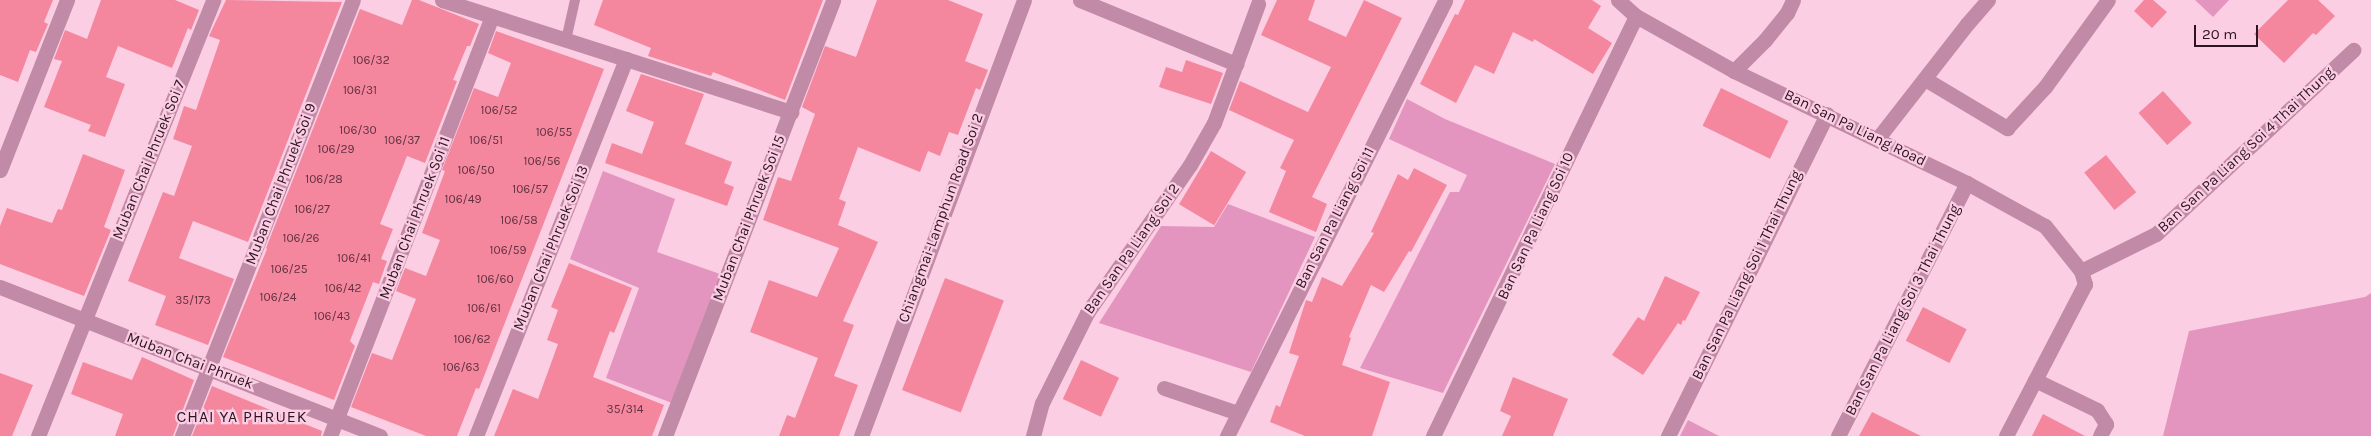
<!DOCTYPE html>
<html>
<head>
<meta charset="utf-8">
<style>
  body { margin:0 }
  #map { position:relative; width:2371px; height:436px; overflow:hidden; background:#fbcee4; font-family:Karla,sans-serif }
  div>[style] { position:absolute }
  .green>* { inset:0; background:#e495bf }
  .building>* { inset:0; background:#f4879e; transform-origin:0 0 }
  .lane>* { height:10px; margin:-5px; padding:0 5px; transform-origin:5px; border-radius:5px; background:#c18aa6 }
  .street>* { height:15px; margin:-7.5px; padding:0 7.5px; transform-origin:7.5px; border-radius:7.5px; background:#c18aa6 }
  span { translate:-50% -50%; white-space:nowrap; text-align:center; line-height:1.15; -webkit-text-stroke:4.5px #fbcee4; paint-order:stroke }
  .number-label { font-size:12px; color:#603141 }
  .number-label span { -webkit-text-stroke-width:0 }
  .street-label { font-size:15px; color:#2e1422 }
  .neighbourhood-label { font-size:16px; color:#2e1422; letter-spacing:1px }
  .scale { position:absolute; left:2194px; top:25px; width:64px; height:22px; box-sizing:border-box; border:2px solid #2e1422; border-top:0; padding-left:6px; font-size:15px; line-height:18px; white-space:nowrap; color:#2e1422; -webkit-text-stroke:4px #fbcee4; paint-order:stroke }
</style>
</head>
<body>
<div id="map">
  <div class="green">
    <div style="clip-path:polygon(2195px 0,2229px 0,2213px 17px)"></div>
    <div style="clip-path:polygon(1407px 99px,1445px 119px,1555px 164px,1443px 393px,1360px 368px,1450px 192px,1459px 192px,1467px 175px,1389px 139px)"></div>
    <div style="clip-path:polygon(603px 171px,675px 199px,657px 252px,723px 275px,672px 403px,606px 378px,639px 288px,570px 259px)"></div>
    <div style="clip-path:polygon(1228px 204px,1315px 237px,1251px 372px,1099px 323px,1161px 226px,1214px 227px)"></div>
    <div style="clip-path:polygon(2371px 293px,2371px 436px,2163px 436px,2189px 331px,2365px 297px)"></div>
    <div style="clip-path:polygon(1688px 420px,1719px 436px,1680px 436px)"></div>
  </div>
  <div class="building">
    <div style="clip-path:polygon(0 0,53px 0,44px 22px,48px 24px,36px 52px,30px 50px,18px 82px,0 75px)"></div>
    <div style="clip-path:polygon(101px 0,175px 0,199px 10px,191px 30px,188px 28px,172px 68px,118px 46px,106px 77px,125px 84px,105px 137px,88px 131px,91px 125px,44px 107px,62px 61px,54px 59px,65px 30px,87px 39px)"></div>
    <div style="clip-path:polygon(226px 0,342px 2px,248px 242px,193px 221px,179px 258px,234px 279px,208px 345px,155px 325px,166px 296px,128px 281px,163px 192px,174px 196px,192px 146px,173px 139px,184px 106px,196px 110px,220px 40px,209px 36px)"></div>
    <div style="clip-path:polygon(412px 0,419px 0,479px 24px,470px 46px,467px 46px,453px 80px,457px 81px,425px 163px,407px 156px,380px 224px,393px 229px,381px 259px,387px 261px,379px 284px,373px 282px,350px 341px,355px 346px,334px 400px,223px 357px,267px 249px,266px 248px,360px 9px,402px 25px)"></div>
    <div style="clip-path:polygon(603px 0,823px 0,785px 100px,713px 72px,711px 76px,648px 56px,651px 48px,594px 25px)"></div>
    <div style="clip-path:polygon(877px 0,948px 0,983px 14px,965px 61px,988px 70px,980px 90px,976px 88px,958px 135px,949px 132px,940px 156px,928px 151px,920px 172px,858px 147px,839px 199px,846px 202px,838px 225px,878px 242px,843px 321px,854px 325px,834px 376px,858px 385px,839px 436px,779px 436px,787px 415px,795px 418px,818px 358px,750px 332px,769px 280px,817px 297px,839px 248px,763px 220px,778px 177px,791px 181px,815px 114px,802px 107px,825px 46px,856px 57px)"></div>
    <div style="clip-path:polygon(1277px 0,1315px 0,1308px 20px,1346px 37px,1364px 0,1402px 18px,1312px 197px,1327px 204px,1316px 232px,1269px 212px,1286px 171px,1280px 168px,1294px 140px,1229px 110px,1240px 81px,1308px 112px,1331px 67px,1261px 35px)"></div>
    <div style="clip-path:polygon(1465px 0,1592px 0,1601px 6px,1588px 28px,1612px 43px,1593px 74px,1534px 39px,1533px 42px,1513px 32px,1494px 74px,1475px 65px,1456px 103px,1420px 84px,1455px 14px,1458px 15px)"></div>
    <div style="clip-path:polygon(2144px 0,2153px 0,2167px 12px,2152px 28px,2134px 11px)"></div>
    <div style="clip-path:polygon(2288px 0,2318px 0,2335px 16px,2316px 35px,2313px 33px,2284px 63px,2254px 34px)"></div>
    <div style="clip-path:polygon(496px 31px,604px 69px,479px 389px,476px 388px,457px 436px,426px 436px,351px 407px,372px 353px,392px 360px,416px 299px,396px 291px,405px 268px,426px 276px,440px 240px,422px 233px,445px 171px,442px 170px,474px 88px,498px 97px,511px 63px,488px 53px)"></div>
    <div style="clip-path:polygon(1186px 60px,1223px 73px,1211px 104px,1159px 87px,1166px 67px,1182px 72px)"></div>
    <div style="clip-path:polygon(641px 74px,704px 94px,685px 144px,732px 162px,724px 183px,734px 187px,727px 206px,605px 163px,612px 143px,642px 154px,654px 122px,626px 111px)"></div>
    <div style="left:1721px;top:88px;width:75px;height:42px;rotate:26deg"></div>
    <div style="left:2163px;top:91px;width:43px;height:33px;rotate:48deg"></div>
    <div style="left:1211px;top:151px;width:41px;height:62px;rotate:31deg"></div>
    <div style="clip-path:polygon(83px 154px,125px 170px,104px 227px,111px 230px,84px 296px,0 264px,0 226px,7px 208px,52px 223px,58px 209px,62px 210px)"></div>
    <div style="left:2106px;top:155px;width:48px;height:28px;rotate:51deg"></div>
    <div style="clip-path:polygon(1414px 168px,1447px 185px,1411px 252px,1409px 251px,1384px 292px,1371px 285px,1349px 337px,1351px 338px,1342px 365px,1390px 382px,1372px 436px,1305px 436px,1270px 422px,1276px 405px,1280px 407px,1299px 356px,1289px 353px,1306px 300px,1312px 302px,1322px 277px,1342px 286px,1374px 233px,1371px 232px,1398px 174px,1408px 180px)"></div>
    <div style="clip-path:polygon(569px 263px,632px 288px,614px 333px,610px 331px,593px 377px,664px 405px,652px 436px,494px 436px,513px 389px,538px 399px,558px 344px,547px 340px,558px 310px,551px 307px)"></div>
    <div style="clip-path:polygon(1665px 276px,1700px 292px,1685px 321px,1683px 320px,1681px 325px,1678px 323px,1643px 375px,1612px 355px,1638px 317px,1644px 321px)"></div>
    <div style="left:945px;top:278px;width:63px;height:120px;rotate:21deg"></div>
    <div style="left:1923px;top:307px;width:49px;height:38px;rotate:27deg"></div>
    <div style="clip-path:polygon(142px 357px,194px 380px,173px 436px,115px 436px,123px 414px,71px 394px,83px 362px,132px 380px)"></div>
    <div style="left:1081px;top:360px;width:42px;height:43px;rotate:25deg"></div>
    <div style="clip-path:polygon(0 373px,33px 385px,12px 436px,0 436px)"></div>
    <div style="clip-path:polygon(1513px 377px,1568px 399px,1553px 436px,1502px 436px,1511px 416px,1500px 411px)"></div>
    <div style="clip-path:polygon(212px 386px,322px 431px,321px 436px,192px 436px)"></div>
    <div style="clip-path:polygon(1872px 412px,1921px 436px,1859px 436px)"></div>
    <div style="clip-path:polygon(2043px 414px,2085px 436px,2032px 436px)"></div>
  </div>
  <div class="lane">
    <div style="left:566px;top:40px;width:41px;rotate:-77.3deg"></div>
  </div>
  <div class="street">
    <div style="left:442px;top:0;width:367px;rotate:17.8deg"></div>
    <div style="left:1080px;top:0;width:169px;rotate:22.3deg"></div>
    <div style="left:1618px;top:0;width:24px;rotate:42deg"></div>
    <div style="left:1636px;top:16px;width:112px;rotate:29.3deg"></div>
    <div style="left:1734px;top:71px;width:259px;rotate:25.7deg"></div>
    <div style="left:1967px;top:183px;width:89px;rotate:28.9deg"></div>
    <div style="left:2045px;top:226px;width:58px;rotate:51.3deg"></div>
    <div style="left:2081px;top:271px;width:14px;rotate:73deg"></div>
    <div style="left:2085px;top:284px;width:171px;rotate:117.5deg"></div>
    <div style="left:1734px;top:71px;width:44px;rotate:-45deg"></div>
    <div style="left:1765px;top:40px;width:35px;rotate:-51deg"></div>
    <div style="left:1787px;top:13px;width:14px;rotate:-65deg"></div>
    <div style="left:1925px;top:79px;width:96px;rotate:30.9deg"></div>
    <div style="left:2007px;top:128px;width:56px;rotate:-47.2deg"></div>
    <div style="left:2045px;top:87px;width:107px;rotate:-54.1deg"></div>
    <div style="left:1878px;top:138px;width:145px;rotate:-52deg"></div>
    <div style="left:1967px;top:24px;width:32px;rotate:-49deg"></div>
    <div style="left:0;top:170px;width:183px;rotate:-68.5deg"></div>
    <div style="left:2081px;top:271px;width:84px;rotate:-26.3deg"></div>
    <div style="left:2156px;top:234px;width:270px;rotate:-43deg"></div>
    <div style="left:0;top:287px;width:408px;rotate:21.4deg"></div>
    <div style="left:2035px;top:380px;width:69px;rotate:25.8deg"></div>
    <div style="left:2097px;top:410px;width:17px;rotate:57deg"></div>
    <div style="left:2106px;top:424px;width:13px;rotate:117deg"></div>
    <div style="left:1164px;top:388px;width:78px;rotate:18.7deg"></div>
    <div style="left:38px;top:436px;width:470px;rotate:-68.1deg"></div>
    <div style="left:182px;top:436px;width:468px;rotate:-68.6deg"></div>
    <div style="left:330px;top:436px;width:450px;rotate:-68.9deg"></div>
    <div style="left:476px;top:436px;width:406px;rotate:-68.3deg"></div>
    <div style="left:665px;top:436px;width:467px;rotate:-68.9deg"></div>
    <div style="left:861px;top:436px;width:465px;rotate:-69.5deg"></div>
    <div style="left:1033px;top:436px;width:34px;rotate:-75deg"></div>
    <div style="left:1042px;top:403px;width:101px;rotate:-63.4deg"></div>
    <div style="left:1087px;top:313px;width:180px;rotate:-55.2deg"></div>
    <div style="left:1190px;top:165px;width:48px;rotate:-60.3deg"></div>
    <div style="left:1214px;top:123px;width:127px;rotate:-69.7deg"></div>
    <div style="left:1227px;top:436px;width:487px;rotate:-63.4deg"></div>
    <div style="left:1433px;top:436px;width:466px;rotate:-64.2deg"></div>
    <div style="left:1668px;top:436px;width:359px;rotate:-63.7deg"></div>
    <div style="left:1838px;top:436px;width:284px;rotate:-63deg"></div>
  </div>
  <div class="number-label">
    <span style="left:371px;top:61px">106/32</span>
    <span style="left:360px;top:91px">106/31</span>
    <span style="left:499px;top:111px">106/52</span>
    <span style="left:358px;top:131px">106/30</span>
    <span style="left:554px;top:133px">106/55</span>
    <span style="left:402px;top:141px">106/37</span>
    <span style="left:486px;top:141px">106/51</span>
    <span style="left:336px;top:150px">106/29</span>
    <span style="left:542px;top:162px">106/56</span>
    <span style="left:476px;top:171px">106/50</span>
    <span style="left:324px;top:180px">106/28</span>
    <span style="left:530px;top:190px">106/57</span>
    <span style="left:463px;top:200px">106/49</span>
    <span style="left:312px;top:210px">106/27</span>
    <span style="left:519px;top:221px">106/58</span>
    <span style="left:301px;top:239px">106/26</span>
    <span style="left:508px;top:251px">106/59</span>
    <span style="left:354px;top:259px">106/41</span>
    <span style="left:289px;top:270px">106/25</span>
    <span style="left:495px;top:280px">106/60</span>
    <span style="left:343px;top:289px">106/42</span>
    <span style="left:278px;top:298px">106/24</span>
    <span style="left:193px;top:301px">35/173</span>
    <span style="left:484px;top:309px">106/61</span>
    <span style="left:332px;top:317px">106/43</span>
    <span style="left:472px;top:340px">106/62</span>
    <span style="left:461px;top:368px">106/63</span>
    <span style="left:625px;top:410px">35/314</span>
  </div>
  <div class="street-label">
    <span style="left:1855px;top:128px;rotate:26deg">Ban San Pa Liang Road</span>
    <span style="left:2246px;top:150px;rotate:-43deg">Ban San Pa Liang Soi 4 Thai Thung</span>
    <span style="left:149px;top:160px;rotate:-68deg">Muban Chai Phruek Soi 7</span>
    <span style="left:281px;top:184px;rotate:-69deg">Muban Chai Phruek Soi 9</span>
    <span style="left:415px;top:218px;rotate:-69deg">Muban Chai Phruek Soi 11</span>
    <span style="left:749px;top:218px;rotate:-69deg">Muban Chai Phruek Soi 15</span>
    <span style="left:941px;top:218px;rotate:-70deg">Chiangmai-Lamphun Road Soi 2</span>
    <span style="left:1335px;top:218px;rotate:-63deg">Ban San Pa Liang Soi 11</span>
    <span style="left:1536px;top:226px;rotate:-65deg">Ban San Pa Liang Soi 10</span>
    <span style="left:551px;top:248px;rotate:-68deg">Muban Chai Phruek Soi 13</span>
    <span style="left:1132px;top:249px;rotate:-55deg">Ban San Pa Liang Soi 2</span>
    <span style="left:1747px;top:275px;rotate:-64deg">Ban San Pa Liang Soi 1 Thai Thung</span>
    <span style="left:1903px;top:310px;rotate:-63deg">Ban San Pa Liang Soi 3 Thai Thung</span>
    <span style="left:190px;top:361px;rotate:21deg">Muban Chai Phruek</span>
  </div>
  <div class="neighbourhood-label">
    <span style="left:242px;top:417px">CHAI YA PHRUEK</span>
  </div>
  <div class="scale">20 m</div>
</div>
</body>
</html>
